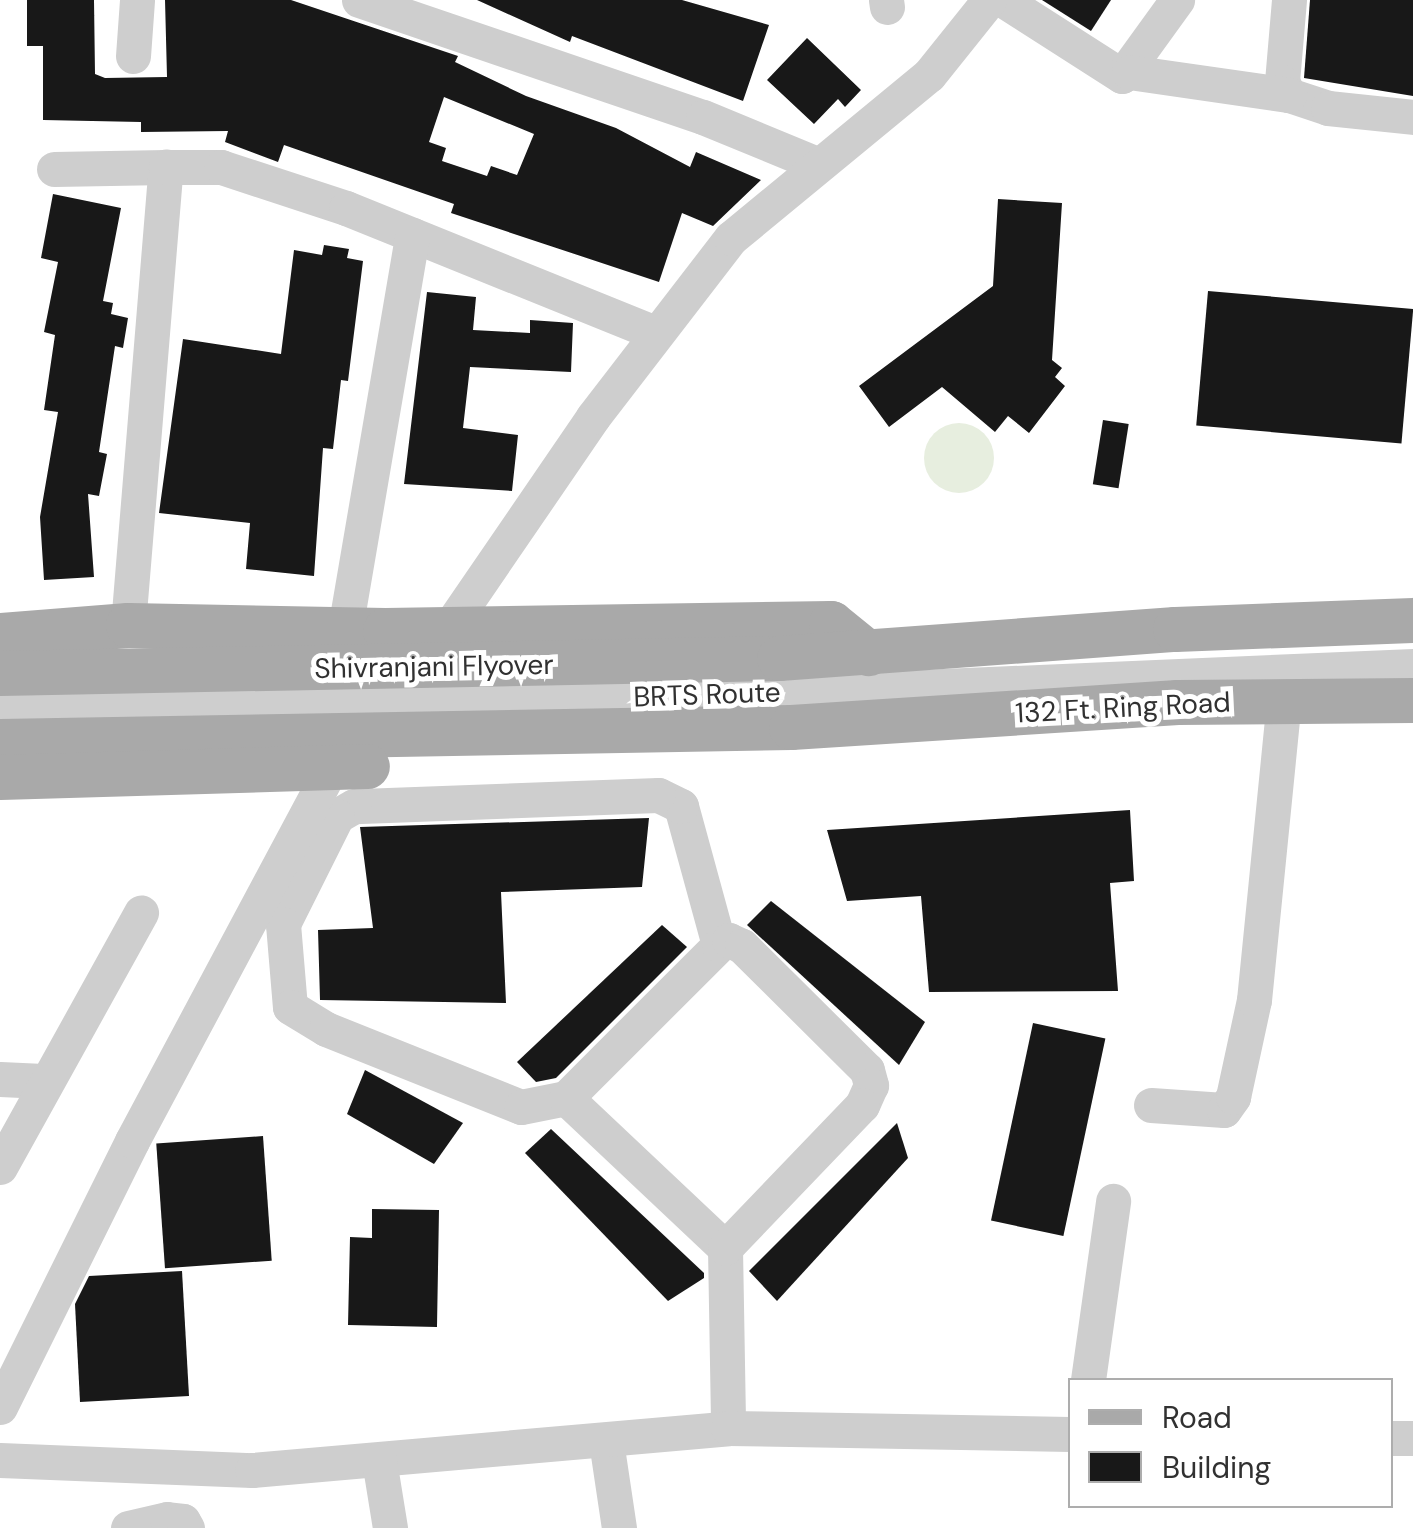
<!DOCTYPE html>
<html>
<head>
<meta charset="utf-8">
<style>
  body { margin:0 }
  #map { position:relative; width:1413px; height:1528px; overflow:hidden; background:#fff; font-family:"DM Sans",sans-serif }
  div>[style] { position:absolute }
  .green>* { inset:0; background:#e7eedf }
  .round { border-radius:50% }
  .building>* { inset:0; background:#181818; transform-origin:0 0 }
  .minor>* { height:35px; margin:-17.5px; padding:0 17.5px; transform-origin:17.5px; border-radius:17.5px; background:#cecece }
  .major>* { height:45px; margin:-22.5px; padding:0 22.5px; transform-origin:22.5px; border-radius:22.5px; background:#a9a9a9 }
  span { translate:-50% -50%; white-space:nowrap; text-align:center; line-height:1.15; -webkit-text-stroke:10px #fff; paint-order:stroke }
  .street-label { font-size:28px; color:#313131 }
  .legend { position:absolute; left:1068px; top:1378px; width:325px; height:130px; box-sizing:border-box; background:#fff; border:2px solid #adadad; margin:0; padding:12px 18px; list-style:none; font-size:30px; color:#313131 }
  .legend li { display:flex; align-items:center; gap:20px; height:50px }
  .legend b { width:50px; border:2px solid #adadad }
</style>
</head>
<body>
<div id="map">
  <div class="green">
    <div class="round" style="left:924px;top:423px;width:70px;height:70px"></div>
  </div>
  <div class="building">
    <div style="clip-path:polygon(evenodd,27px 0,94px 0,95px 74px,105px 78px,167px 77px,165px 0,291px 0,458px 56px,455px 62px,526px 96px,616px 128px,690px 167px,696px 152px,761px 180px,713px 226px,682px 213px,659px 282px,451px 213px,454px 204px,284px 145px,278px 162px,225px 142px,228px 131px,141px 132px,141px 122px,43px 120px,43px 46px,27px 46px,27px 0,444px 97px,534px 134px,517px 175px,491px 166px,487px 176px,442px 161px,446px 148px,429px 142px,444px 97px)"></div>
    <div style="clip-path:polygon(477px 0,682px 0,769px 25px,743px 101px,572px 36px,570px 42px)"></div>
    <div style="clip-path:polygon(1042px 0,1111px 0,1091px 31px)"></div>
    <div style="clip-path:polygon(1310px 0,1413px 0,1413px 96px,1304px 78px)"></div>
    <div style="clip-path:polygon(807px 38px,861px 90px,845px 107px,838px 99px,814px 124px,767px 80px)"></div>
    <div style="clip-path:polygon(53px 194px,121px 208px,103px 301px,113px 303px,111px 314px,128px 318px,123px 348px,115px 346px,99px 452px,107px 454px,99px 496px,88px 494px,94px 577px,44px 580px,40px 517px,58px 412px,44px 410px,55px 335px,44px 332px,58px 262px,41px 258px)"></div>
    <div style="clip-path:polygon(998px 199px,1062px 203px,1052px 360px,1062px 368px,1055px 377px,1065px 386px,1029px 433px,1008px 416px,995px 432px,942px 387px,889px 427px,859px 386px,993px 286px)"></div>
    <div style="clip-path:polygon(324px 245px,349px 249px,347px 258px,363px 261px,348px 381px,341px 380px,333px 449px,323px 448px,314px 576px,246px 569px,250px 523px,159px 513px,183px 339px,281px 354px,294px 250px,322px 255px)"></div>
    <div style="left:1208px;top:291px;width:206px;height:135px;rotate:5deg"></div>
    <div style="clip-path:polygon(427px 292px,476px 297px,473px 330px,530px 333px,530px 320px,573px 323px,571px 372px,470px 367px,463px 428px,518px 435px,512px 491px,404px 484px)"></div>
    <div style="left:1103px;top:420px;width:26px;height:65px;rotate:9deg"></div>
    <div style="clip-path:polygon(1130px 810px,1134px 881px,1110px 883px,1118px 991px,929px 992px,921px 896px,847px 901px,827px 830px)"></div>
    <div style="clip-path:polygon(649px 818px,642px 887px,501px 892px,506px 1003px,320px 1000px,318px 930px,373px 928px,360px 827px)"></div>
    <div style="clip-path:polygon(771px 901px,925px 1022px,899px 1065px,747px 925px)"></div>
    <div style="clip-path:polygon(662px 925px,687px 947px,556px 1078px,536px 1082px,517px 1062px)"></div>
    <div style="left:1033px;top:1023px;width:74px;height:202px;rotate:12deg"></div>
    <div style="clip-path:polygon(365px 1070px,463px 1123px,434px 1164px,347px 1114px)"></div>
    <div style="clip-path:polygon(897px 1123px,908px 1158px,777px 1301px,749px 1271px)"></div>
    <div style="clip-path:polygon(551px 1129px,704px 1273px,704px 1278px,668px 1301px,525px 1153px)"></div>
    <div style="left:263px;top:1136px;width:125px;height:107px;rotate:86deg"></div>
    <div style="clip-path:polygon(372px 1209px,439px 1210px,437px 1327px,348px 1325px,350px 1237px,372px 1238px)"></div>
    <div style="clip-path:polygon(182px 1271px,189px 1396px,80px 1402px,75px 1304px,89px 1276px)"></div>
  </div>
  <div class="minor">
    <div style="left:359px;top:0;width:363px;rotate:18.8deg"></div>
    <div style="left:703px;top:117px;width:123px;rotate:22.4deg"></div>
    <div style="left:886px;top:0;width:7px;rotate:82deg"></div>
    <div style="left:1003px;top:0;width:141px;rotate:32.6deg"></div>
    <div style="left:1122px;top:76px;width:94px;rotate:-54.1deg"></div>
    <div style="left:1289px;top:0;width:82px;rotate:94.9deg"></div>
    <div style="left:1282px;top:82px;width:15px;rotate:62deg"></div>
    <div style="left:1289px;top:95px;width:41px;rotate:18.4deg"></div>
    <div style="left:1328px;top:108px;width:85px;rotate:6deg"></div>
    <div style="left:133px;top:56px;width:56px;rotate:-85.9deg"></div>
    <div style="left:1129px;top:72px;width:162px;rotate:8.2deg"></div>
    <div style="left:54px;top:169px;width:112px;rotate:-1deg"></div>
    <div style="left:128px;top:625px;width:460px;rotate:-85.3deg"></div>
    <div style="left:166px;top:167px;width:55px"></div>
    <div style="left:221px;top:167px;width:132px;rotate:18.2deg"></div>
    <div style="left:346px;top:208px;width:334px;rotate:22deg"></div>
    <div style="left:345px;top:629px;width:400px;rotate:-80.3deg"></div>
    <div style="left:448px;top:629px;width:257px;rotate:-55.6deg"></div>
    <div style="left:593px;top:417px;width:226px;rotate:-52.4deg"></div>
    <div style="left:731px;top:238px;width:256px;rotate:-39.5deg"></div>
    <div style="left:929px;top:75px;width:96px;rotate:-51.3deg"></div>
    <div style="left:0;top:709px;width:707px;rotate:-1.05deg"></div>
    <div style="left:707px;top:696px;width:707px;rotate:-2.43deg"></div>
    <div style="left:719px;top:945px;width:144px;rotate:-105.3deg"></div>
    <div style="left:681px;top:806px;width:25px;rotate:-154deg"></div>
    <div style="left:658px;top:795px;width:304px;rotate:177.9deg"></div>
    <div style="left:354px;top:806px;width:20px;rotate:150deg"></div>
    <div style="left:337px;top:816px;width:121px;rotate:116.6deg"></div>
    <div style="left:283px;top:924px;width:83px;rotate:85.2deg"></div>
    <div style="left:290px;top:1007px;width:42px;rotate:31.4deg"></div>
    <div style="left:326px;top:1029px;width:210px;rotate:21.8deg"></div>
    <div style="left:521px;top:1107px;width:46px;rotate:-11.3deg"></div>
    <div style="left:566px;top:1098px;width:219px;rotate:43.3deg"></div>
    <div style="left:725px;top:1248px;width:180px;rotate:89deg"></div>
    <div style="left:0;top:1079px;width:43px;rotate:2.7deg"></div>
    <div style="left:566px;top:1098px;width:216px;rotate:-45deg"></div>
    <div style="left:719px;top:945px;width:11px;rotate:-27deg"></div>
    <div style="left:729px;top:940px;width:14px;rotate:25deg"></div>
    <div style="left:742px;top:946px;width:176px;rotate:44.8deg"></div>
    <div style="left:867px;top:1070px;width:16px;rotate:75deg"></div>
    <div style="left:871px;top:1085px;width:22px;rotate:114deg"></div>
    <div style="left:862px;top:1105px;width:198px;rotate:133.8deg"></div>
    <div style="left:1151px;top:1105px;width:73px;rotate:3.9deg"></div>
    <div style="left:1224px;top:1110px;width:16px;rotate:-55deg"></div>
    <div style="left:1233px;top:1097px;width:99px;rotate:-77.8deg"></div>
    <div style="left:1254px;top:1000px;width:301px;rotate:-84.3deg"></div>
    <div style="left:0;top:1167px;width:291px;rotate:-61deg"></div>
    <div style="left:1088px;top:1380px;width:181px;rotate:-82deg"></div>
    <div style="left:0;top:1407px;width:297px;rotate:-63.6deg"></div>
    <div style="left:132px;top:1141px;width:423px;rotate:-61.9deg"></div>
    <div style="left:1390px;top:1438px;width:23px"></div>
    <div style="left:606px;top:1441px;width:88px;rotate:81.5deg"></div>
    <div style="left:0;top:1460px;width:252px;rotate:2.3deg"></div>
    <div style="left:252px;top:1470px;width:478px;rotate:-5deg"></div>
    <div style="left:728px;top:1428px;width:342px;rotate:1deg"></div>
    <div style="left:379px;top:1460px;width:69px;rotate:80.8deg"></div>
    <div style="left:128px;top:1528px;width:40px;rotate:-13deg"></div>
    <div style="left:167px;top:1519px;width:16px;rotate:7deg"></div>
    <div style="left:183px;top:1521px;width:8px;rotate:60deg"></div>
  </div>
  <div class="major">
    <div style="left:0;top:635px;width:128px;rotate:-4.5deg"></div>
    <div style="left:128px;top:625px;width:257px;rotate:1.1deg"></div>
    <div style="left:385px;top:630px;width:446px;rotate:-0.9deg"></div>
    <div style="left:831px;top:623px;width:48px;rotate:39deg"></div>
    <div style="left:0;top:673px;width:779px;rotate:-1.1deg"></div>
    <div style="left:779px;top:658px;width:397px;rotate:-4.2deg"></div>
    <div style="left:1175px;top:629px;width:238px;rotate:-2.2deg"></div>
    <div style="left:0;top:741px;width:791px;rotate:-1.01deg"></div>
    <div style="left:791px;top:727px;width:387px;rotate:-3.7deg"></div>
    <div style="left:1177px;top:702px;width:236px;rotate:-0.5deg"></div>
    <div style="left:0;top:777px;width:367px;rotate:-1.7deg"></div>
  </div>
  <div class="street-label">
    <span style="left:434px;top:667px;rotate:-1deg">Shivranjani Flyover</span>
    <span style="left:707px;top:695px;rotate:-2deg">BRTS Route</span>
    <span style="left:1123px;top:708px;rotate:-3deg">132 Ft. Ring Road</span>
  </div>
  <ul class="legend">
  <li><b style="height:12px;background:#a9a9a9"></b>Road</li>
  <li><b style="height:28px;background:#181818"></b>Building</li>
  </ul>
</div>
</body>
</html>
